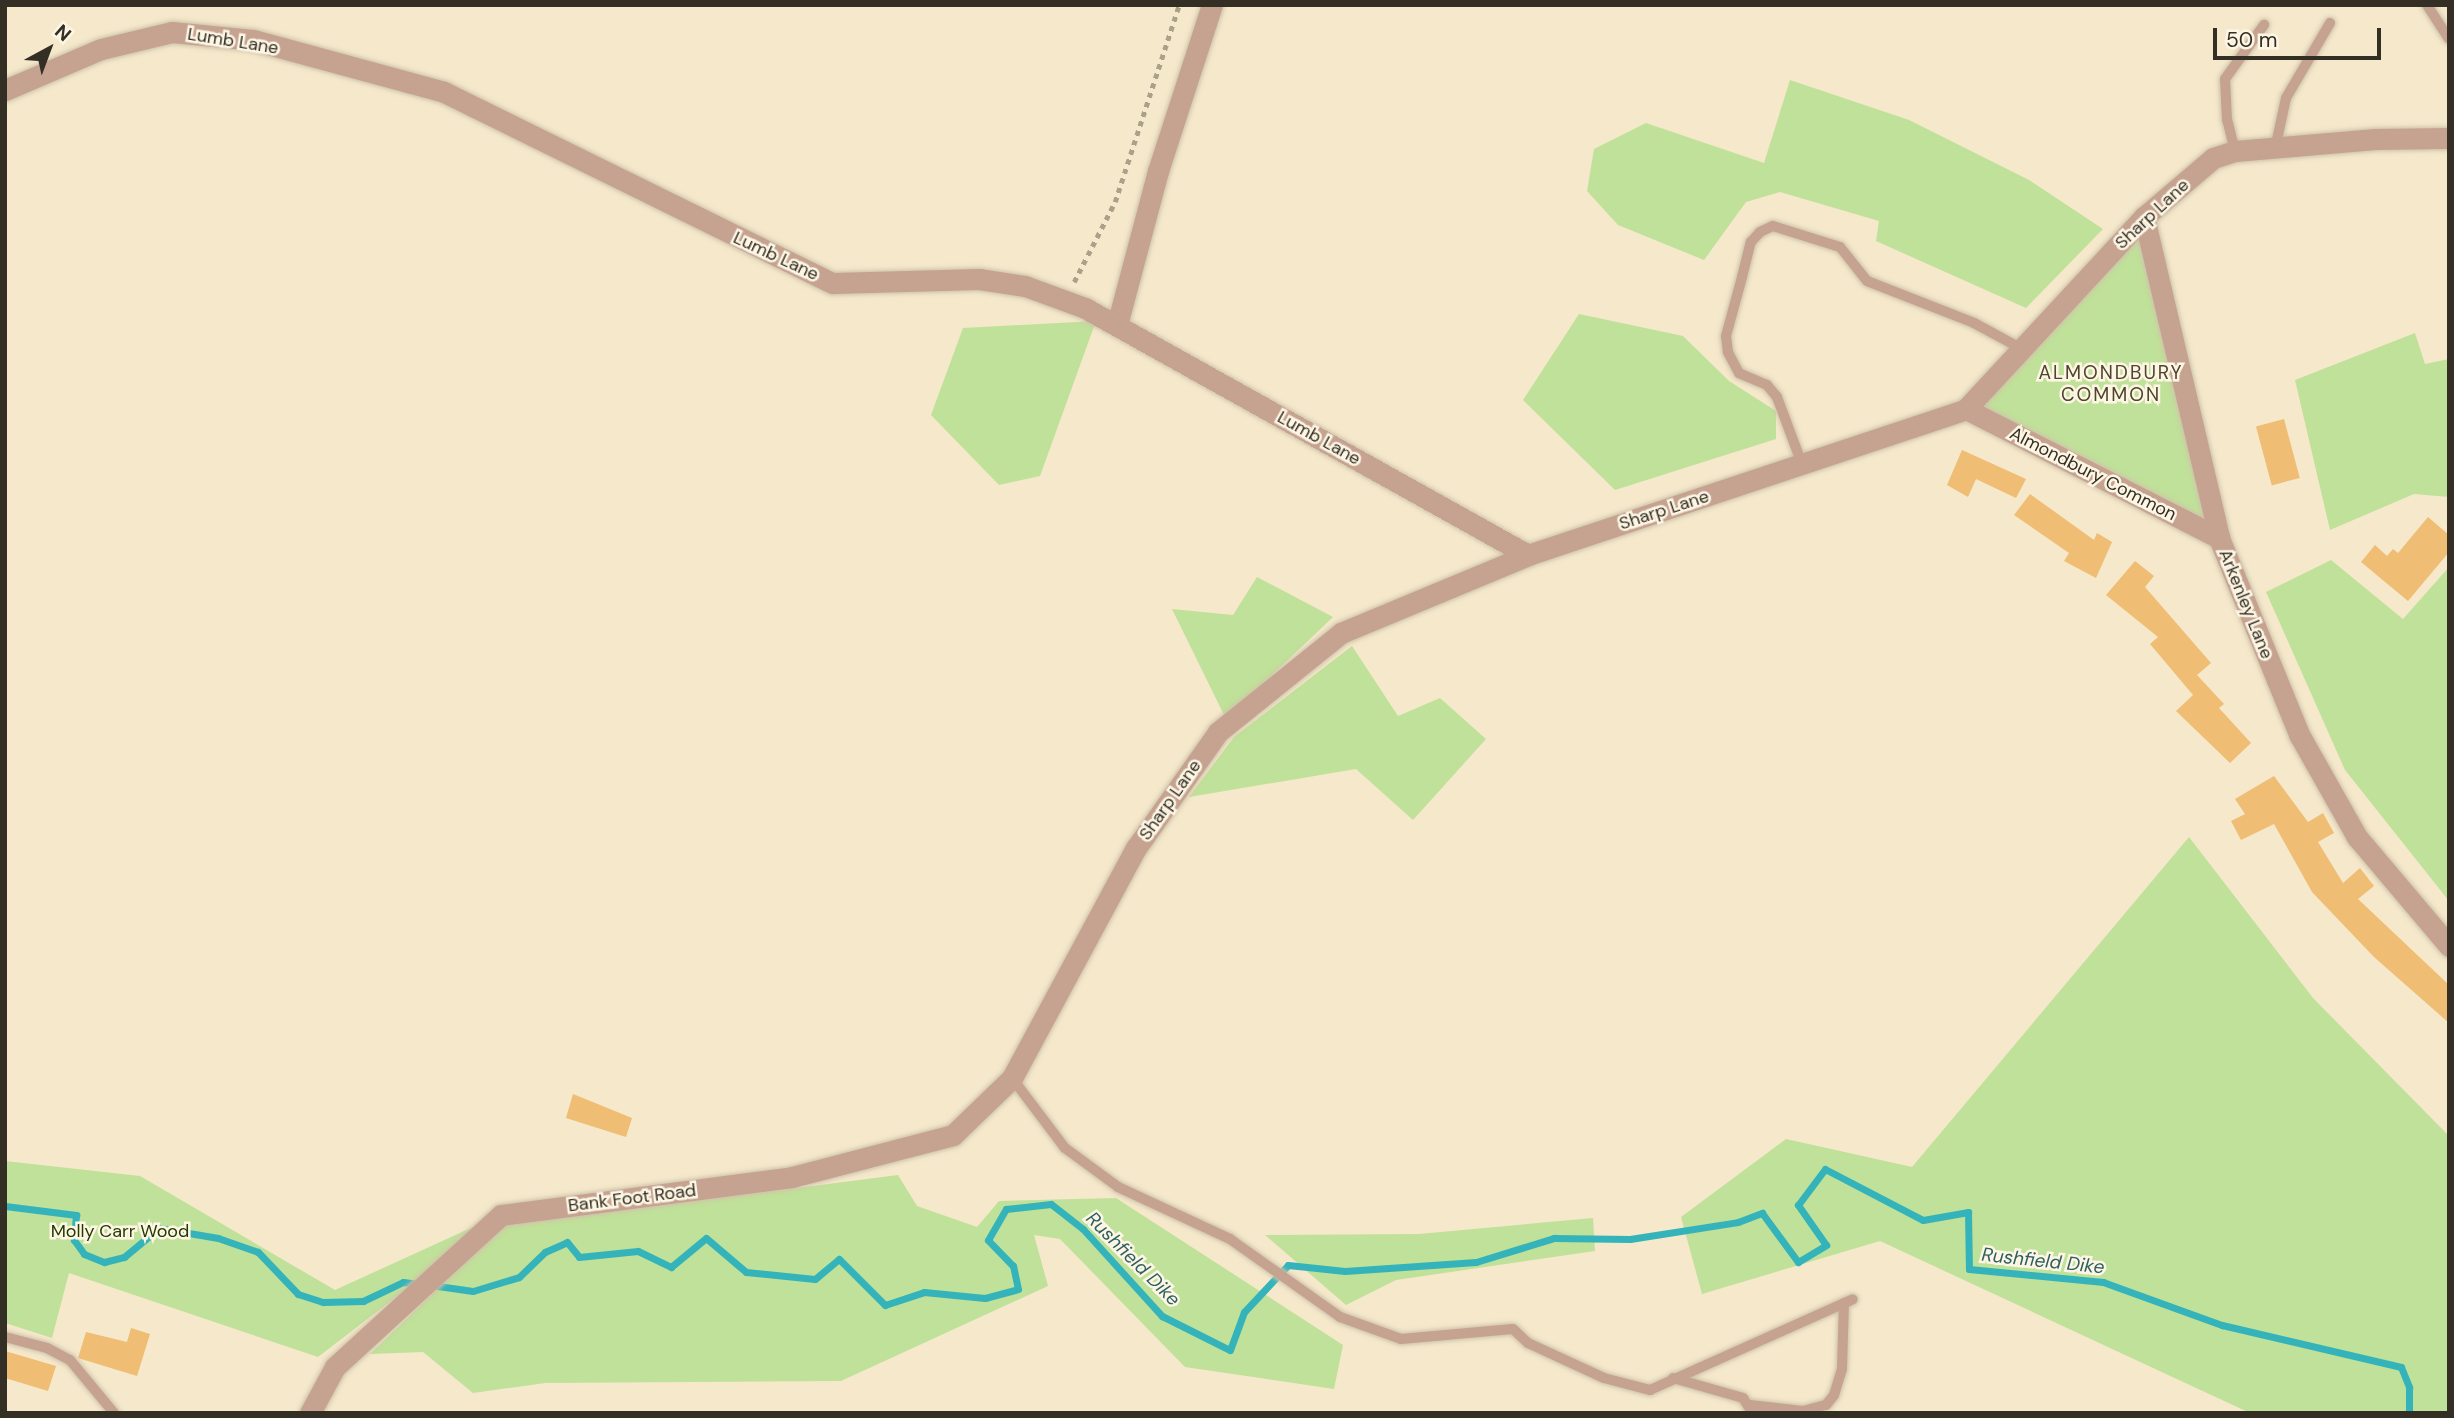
<!DOCTYPE html>
<html>
<head>
<meta charset="utf-8">
<style>
  body { margin:0 }
  #map { position:relative; width:2454px; height:1418px; overflow:hidden; background:#f5e8cb; font-family:"DM Sans",sans-serif }
  div>[style] { position:absolute }
  .green>* { inset:0; background:#c0e199 }
  .stream>* { height:7px; margin:-3.5px; padding:0 3.5px; transform-origin:3.5px; border-radius:3.5px; background:#34b4ba }
  .building>* { inset:0; background:#efbd74; transform-origin:0 0 }
  .path>* { height:4.5px; margin-top:-2.25px; transform-origin:0; background:repeating-linear-gradient(90deg,#aba18b 0 5px,transparent 0 10px) }
  .roads { filter:drop-shadow(0 0 2px #cec3aa) drop-shadow(0 0 2px #cec3aa) }
  .service>* { height:10px; margin:-5px; padding:0 5px; transform-origin:5px; border-radius:5px; background:#c6a391 }
  .minor>* { height:21px; margin:-10.5px; padding:0 10.5px; transform-origin:10.5px; border-radius:10.5px; background:#c6a391 }
  span { translate:-50% -50%; white-space:nowrap; text-align:center; line-height:1.15; -webkit-text-stroke:5px #fef6e5; paint-order:stroke }
  .street-label { font-size:18px; color:#342f24 }
  .park-label { font-size:18px; color:#253a01 }
  .neighbourhood-label { font-size:19px; color:#4f442c; letter-spacing:2px }
  .water-label { font-size:19px; color:#2d6062; font-style:italic }
  .frame { position:absolute; inset:0; border:7px solid #342f24; pointer-events:none }
  .north { position:absolute; left:14px; top:14px; width:70px; height:70px; -webkit-text-stroke:5px #fef6e5; paint-order:stroke; rotate:41deg; font-size:19px; font-weight:700; line-height:28px; text-align:center; color:#342f24 }
  .north::after { content:''; display:block; margin:auto; width:24px; height:32px; background:#342f24; clip-path:polygon(50% 0,100% 100%,50% 72%,0 100%) }
  .scale { position:absolute; left:2213px; top:28px; width:168px; height:32px; box-sizing:border-box; border:4px solid #342f24; border-top:0; padding-left:9px; font-size:21px; line-height:24px; white-space:nowrap; color:#342f24; -webkit-text-stroke:5px #fef6e5; paint-order:stroke }
</style>
</head>
<body>
<div id="map">
  <div class="green">
    <div style="clip-path:polygon(1790px 80px,1909px 120px,2029px 180px,2103px 229px,2026px 308px,1876px 241px,1879px 221px,1780px 192px,1746px 202px,1704px 260px,1618px 225px,1587px 191px,1594px 149px,1646px 123px,1764px 163px)"></div>
    <div style="clip-path:polygon(2148px 216px,2220px 538px,1969px 409px)"></div>
    <div style="clip-path:polygon(1579px 314px,1683px 336px,1729px 381px,1776px 411px,1776px 439px,1615px 490px,1523px 400px)"></div>
    <div style="clip-path:polygon(1096px 321px,1040px 476px,999px 485px,931px 415px,963px 328px)"></div>
    <div style="clip-path:polygon(2415px 333px,2425px 364px,2449px 359px,2449px 497px,2414px 494px,2330px 530px,2295px 380px)"></div>
    <div style="clip-path:polygon(2331px 560px,2403px 619px,2449px 567px,2449px 901px,2345px 770px,2266px 592px)"></div>
    <div style="clip-path:polygon(1257px 577px,1333px 617px,1226px 719px,1172px 609px,1233px 615px)"></div>
    <div style="clip-path:polygon(1352px 646px,1398px 716px,1440px 698px,1486px 739px,1413px 820px,1356px 769px,1189px 797px,1234px 737px)"></div>
    <div style="clip-path:polygon(2189px 837px,2313px 998px,2449px 1136px,2449px 1413px,2250px 1413px,1880px 1241px,1702px 1294px,1681px 1217px,1786px 1139px,1912px 1167px)"></div>
    <div style="clip-path:polygon(5px 1161px,140px 1176px,335px 1290px,508px 1211px,318px 1357px,69px 1273px,52px 1338px,5px 1323px)"></div>
    <div style="clip-path:polygon(898px 1175px,917px 1206px,977px 1227px,999px 1201px,1116px 1198px,1343px 1345px,1334px 1389px,1185px 1367px,1060px 1239px,1034px 1235px,1048px 1286px,841px 1381px,545px 1383px,473px 1393px,423px 1352px,370px 1354px,503px 1226px)"></div>
    <div style="clip-path:polygon(1593px 1218px,1595px 1251px,1396px 1280px,1346px 1305px,1265px 1235px,1419px 1234px)"></div>
  </div>
  <div class="stream">
    <div style="left:5px;top:1206px;width:72px;rotate:7.2deg"></div>
    <div style="left:76px;top:1215px;width:25px;rotate:95deg"></div>
    <div style="left:74px;top:1240px;width:17px;rotate:54deg"></div>
    <div style="left:84px;top:1254px;width:22px;rotate:22deg"></div>
    <div style="left:104px;top:1262px;width:21px;rotate:-14deg"></div>
    <div style="left:124px;top:1257px;width:45px;rotate:-39.6deg"></div>
    <div style="left:159px;top:1228px;width:60px;rotate:9.6deg"></div>
    <div style="left:218px;top:1238px;width:42px;rotate:19.3deg"></div>
    <div style="left:258px;top:1252px;width:58px;rotate:46.4deg"></div>
    <div style="left:298px;top:1294px;width:26px;rotate:18deg"></div>
    <div style="left:323px;top:1302px;width:40px;rotate:-1.4deg"></div>
    <div style="left:363px;top:1301px;width:44px;rotate:-25.4deg"></div>
    <div style="left:403px;top:1282px;width:16px;rotate:7deg"></div>
    <div style="left:431px;top:1285px;width:42px;rotate:8.1deg"></div>
    <div style="left:473px;top:1291px;width:48px;rotate:-16.9deg"></div>
    <div style="left:519px;top:1277px;width:36px;rotate:-44deg"></div>
    <div style="left:545px;top:1252px;width:24px;rotate:-24deg"></div>
    <div style="left:567px;top:1242px;width:19px;rotate:51deg"></div>
    <div style="left:579px;top:1257px;width:59px;rotate:-5.8deg"></div>
    <div style="left:638px;top:1251px;width:37px;rotate:26deg"></div>
    <div style="left:671px;top:1267px;width:45px;rotate:-39.6deg"></div>
    <div style="left:706px;top:1238px;width:52px;rotate:40.4deg"></div>
    <div style="left:746px;top:1272px;width:69px;rotate:5.8deg"></div>
    <div style="left:815px;top:1279px;width:31px;rotate:-40deg"></div>
    <div style="left:839px;top:1259px;width:65px;rotate:45deg"></div>
    <div style="left:885px;top:1305px;width:41px;rotate:-18.4deg"></div>
    <div style="left:924px;top:1292px;width:61px;rotate:5.6deg"></div>
    <div style="left:985px;top:1298px;width:34px;rotate:-15deg"></div>
    <div style="left:1018px;top:1289px;width:24px;rotate:-102deg"></div>
    <div style="left:1013px;top:1266px;width:36px;rotate:-134deg"></div>
    <div style="left:988px;top:1240px;width:36px;rotate:-60deg"></div>
    <div style="left:1006px;top:1209px;width:45px;rotate:-6.3deg"></div>
    <div style="left:1051px;top:1204px;width:41px;rotate:38deg"></div>
    <div style="left:1083px;top:1229px;width:118px;rotate:47.8deg"></div>
    <div style="left:1162px;top:1316px;width:76px;rotate:26.6deg"></div>
    <div style="left:1230px;top:1350px;width:40px;rotate:-69.8deg"></div>
    <div style="left:1244px;top:1312px;width:64px;rotate:-46.9deg"></div>
    <div style="left:1288px;top:1265px;width:57px;rotate:6deg"></div>
    <div style="left:1345px;top:1271px;width:131px;rotate:-3.9deg"></div>
    <div style="left:1476px;top:1262px;width:82px;rotate:-17.1deg"></div>
    <div style="left:1554px;top:1238px;width:76px;rotate:0.8deg"></div>
    <div style="left:1630px;top:1239px;width:109px;rotate:-8.9deg"></div>
    <div style="left:1738px;top:1222px;width:26px;rotate:-21deg"></div>
    <div style="left:1762px;top:1213px;width:61px;rotate:53.7deg"></div>
    <div style="left:1798px;top:1262px;width:33px;rotate:-31deg"></div>
    <div style="left:1826px;top:1245px;width:49px;rotate:-125deg"></div>
    <div style="left:1798px;top:1205px;width:45px;rotate:-53.1deg"></div>
    <div style="left:1825px;top:1169px;width:110px;rotate:27.5deg"></div>
    <div style="left:1923px;top:1220px;width:46px;rotate:-10.1deg"></div>
    <div style="left:1968px;top:1212px;width:57px;rotate:89deg"></div>
    <div style="left:1969px;top:1269px;width:135px;rotate:5.5deg"></div>
    <div style="left:2103px;top:1282px;width:127px;rotate:19.9deg"></div>
    <div style="left:2222px;top:1325px;width:184px;rotate:13.2deg"></div>
    <div style="left:2401px;top:1367px;width:22px;rotate:68deg"></div>
    <div style="left:2409px;top:1387px;width:26px;rotate:90deg"></div>
  </div>
  <div class="building">
    <div style="left:2284px;top:419px;width:61px;height:29px;rotate:75deg"></div>
    <div style="clip-path:polygon(1962px 450px,2026px 479px,2016px 498px,1976px 479px,1968px 497px,1947px 485px)"></div>
    <div style="clip-path:polygon(2030px 494px,2094px 540px,2097px 533px,2112px 542px,2096px 578px,2064px 561px,2069px 553px,2014px 515px)"></div>
    <div style="clip-path:polygon(2428px 517px,2449px 535px,2449px 552px,2408px 601px,2361px 562px,2375px 545px,2387px 556px,2393px 549px,2398px 553px)"></div>
    <div style="clip-path:polygon(2135px 561px,2154px 576px,2145px 587px,2211px 663px,2197px 675px,2224px 704px,2219px 708px,2251px 743px,2230px 763px,2176px 711px,2193px 695px,2150px 644px,2158px 637px,2106px 595px)"></div>
    <div style="clip-path:polygon(2274px 776px,2308px 822px,2323px 813px,2334px 833px,2318px 842px,2343px 883px,2360px 868px,2374px 886px,2358px 899px,2449px 985px,2449px 1023px,2374px 957px,2312px 892px,2274px 824px,2241px 840px,2231px 821px,2245px 814px,2235px 799px)"></div>
    <div style="clip-path:polygon(573px 1094px,632px 1118px,626px 1137px,566px 1118px)"></div>
    <div style="clip-path:polygon(131px 1328px,150px 1334px,137px 1376px,78px 1358px,86px 1332px,127px 1342px)"></div>
    <div style="clip-path:polygon(5px 1351px,56px 1366px,48px 1391px,5px 1378px)"></div>
  </div>
  <div class="path">
    <div style="left:1074px;top:282px;width:90px;rotate:-62.9deg"></div>
    <div style="left:1115px;top:202px;width:207px;rotate:-72deg"></div>
  </div>
  <div class="roads">
    <div class="service">
      <div style="left:2427px;top:5px;width:40px;rotate:57.1deg"></div>
      <div style="left:2275px;top:149px;width:52px;rotate:-77.8deg"></div>
      <div style="left:2286px;top:98px;width:87px;rotate:-59.6deg"></div>
      <div style="left:2235px;top:151px;width:32px;rotate:-104deg"></div>
      <div style="left:2227px;top:120px;width:41px;rotate:-92.8deg"></div>
      <div style="left:2225px;top:79px;width:67px;rotate:-54.2deg"></div>
      <div style="left:1802px;top:464px;width:72px;rotate:-110.5deg"></div>
      <div style="left:1777px;top:397px;width:16px;rotate:-130deg"></div>
      <div style="left:1767px;top:385px;width:30px;rotate:-157deg"></div>
      <div style="left:1739px;top:373px;width:24px;rotate:-118deg"></div>
      <div style="left:1728px;top:352px;width:16px;rotate:-97deg"></div>
      <div style="left:1726px;top:336px;width:61px;rotate:-74.8deg"></div>
      <div style="left:1742px;top:277px;width:36px;rotate:-76deg"></div>
      <div style="left:1751px;top:242px;width:13px;rotate:-48deg"></div>
      <div style="left:1760px;top:232px;width:14px;rotate:-25deg"></div>
      <div style="left:1773px;top:226px;width:70px;rotate:17.4deg"></div>
      <div style="left:1840px;top:247px;width:43px;rotate:51.5deg"></div>
      <div style="left:1867px;top:281px;width:115px;rotate:21.4deg"></div>
      <div style="left:1974px;top:323px;width:55px;rotate:28.4deg"></div>
      <div style="left:1012px;top:1078px;width:88px;rotate:52.9deg"></div>
      <div style="left:1065px;top:1148px;width:66px;rotate:36.3deg"></div>
      <div style="left:1118px;top:1187px;width:123px;rotate:24.9deg"></div>
      <div style="left:1230px;top:1239px;width:135px;rotate:35.3deg"></div>
      <div style="left:1340px;top:1317px;width:65px;rotate:19.8deg"></div>
      <div style="left:1401px;top:1339px;width:112px;rotate:-5.1deg"></div>
      <div style="left:1513px;top:1329px;width:21px;rotate:43deg"></div>
      <div style="left:1528px;top:1343px;width:84px;rotate:24.7deg"></div>
      <div style="left:1604px;top:1378px;width:48px;rotate:14.6deg"></div>
      <div style="left:1650px;top:1390px;width:222px;rotate:-24.1deg"></div>
      <div style="left:5px;top:1337px;width:43px;rotate:14.7deg"></div>
      <div style="left:47px;top:1348px;width:26px;rotate:28deg"></div>
      <div style="left:70px;top:1360px;width:69px;rotate:50.3deg"></div>
      <div style="left:1673px;top:1378px;width:73px;rotate:15.9deg"></div>
      <div style="left:1743px;top:1398px;width:15px;rotate:58deg"></div>
      <div style="left:1750px;top:1405px;width:53px;rotate:6.5deg"></div>
      <div style="left:1803px;top:1411px;width:24px;rotate:-15deg"></div>
      <div style="left:1826px;top:1405px;width:13px;rotate:-51deg"></div>
      <div style="left:1834px;top:1395px;width:27px;rotate:-73deg"></div>
      <div style="left:1842px;top:1369px;width:66px;rotate:-88.3deg"></div>
    </div>
    <div class="minor">
      <div style="left:5px;top:90px;width:104px;rotate:-23.1deg"></div>
      <div style="left:101px;top:49px;width:73px;rotate:-13.5deg"></div>
      <div style="left:172px;top:32px;width:81px;rotate:5.6deg"></div>
      <div style="left:253px;top:40px;width:198px;rotate:15.2deg"></div>
      <div style="left:444px;top:92px;width:433px;rotate:26.2deg"></div>
      <div style="left:833px;top:283px;width:146px;rotate:-1.6deg"></div>
      <div style="left:979px;top:279px;width:47px;rotate:8.7deg"></div>
      <div style="left:1025px;top:286px;width:64px;rotate:20.1deg"></div>
      <div style="left:1085px;top:308px;width:507px;rotate:29.14deg"></div>
      <div style="left:2144px;top:217px;width:330px;rotate:76.8deg"></div>
      <div style="left:2219px;top:538px;width:214px;rotate:67.8deg"></div>
      <div style="left:2300px;top:736px;width:116px;rotate:60.6deg"></div>
      <div style="left:2357px;top:837px;width:143px;rotate:49.8deg"></div>
      <div style="left:1117px;top:325px;width:159px;rotate:-75.1deg"></div>
      <div style="left:1158px;top:171px;width:175px;rotate:-72deg"></div>
      <div style="left:1966px;top:409px;width:284px;rotate:27deg"></div>
      <div style="left:310px;top:1413px;width:52px;rotate:-61.5deg"></div>
      <div style="left:335px;top:1367px;width:225px;rotate:-42.5deg"></div>
      <div style="left:501px;top:1215px;width:293px;rotate:-7.4deg"></div>
      <div style="left:792px;top:1177px;width:166px;rotate:-14.6deg"></div>
      <div style="left:953px;top:1135px;width:82px;rotate:-44deg"></div>
      <div style="left:1012px;top:1078px;width:261px;rotate:-61.7deg"></div>
      <div style="left:1136px;top:848px;width:142px;rotate:-54.7deg"></div>
      <div style="left:1218px;top:732px;width:158px;rotate:-38.8deg"></div>
      <div style="left:1341px;top:633px;width:203px;rotate:-22.6deg"></div>
      <div style="left:1528px;top:555px;width:462px;rotate:-18.4deg"></div>
      <div style="left:1966px;top:409px;width:262px;rotate:-47.2deg"></div>
      <div style="left:2144px;top:217px;width:91px;rotate:-40.5deg"></div>
      <div style="left:2213px;top:158px;width:23px;rotate:-18deg"></div>
      <div style="left:2235px;top:151px;width:141px;rotate:-4.9deg"></div>
      <div style="left:2375px;top:139px;width:74px;rotate:-0.8deg"></div>
    </div>
  </div>
  <div class="street-label">
    <span style="left:233px;top:41px;rotate:9deg">Lumb Lane</span>
    <span style="left:2152px;top:214px;rotate:-43deg">Sharp Lane</span>
    <span style="left:776px;top:256px;rotate:25deg">Lumb Lane</span>
    <span style="left:1319px;top:438px;rotate:29deg">Lumb Lane</span>
    <span style="left:2093px;top:474px;rotate:27deg">Almondbury Common</span>
    <span style="left:1664px;top:510px;rotate:-18deg">Sharp Lane</span>
    <span style="left:2246px;top:604px;rotate:68deg">Arkenley Lane</span>
    <span style="left:1170px;top:800px;rotate:-55deg">Sharp Lane</span>
    <span style="left:632px;top:1198px;rotate:-7deg">Bank Foot Road</span>
  </div>
  <div class="park-label">
    <span style="left:120px;top:1231px">Molly Carr Wood</span>
  </div>
  <div class="neighbourhood-label">
    <span style="left:2111px;top:384px">ALMONDBURY<br>COMMON</span>
  </div>
  <div class="water-label">
    <span style="left:1133px;top:1259px;rotate:45deg">Rushfield Dike</span>
    <span style="left:2043px;top:1261px;rotate:6deg">Rushfield Dike</span>
  </div>
  <div class="frame"></div>
  <div class="north">N</div>
  <div class="scale">50 m</div>
</div>
</body>
</html>
